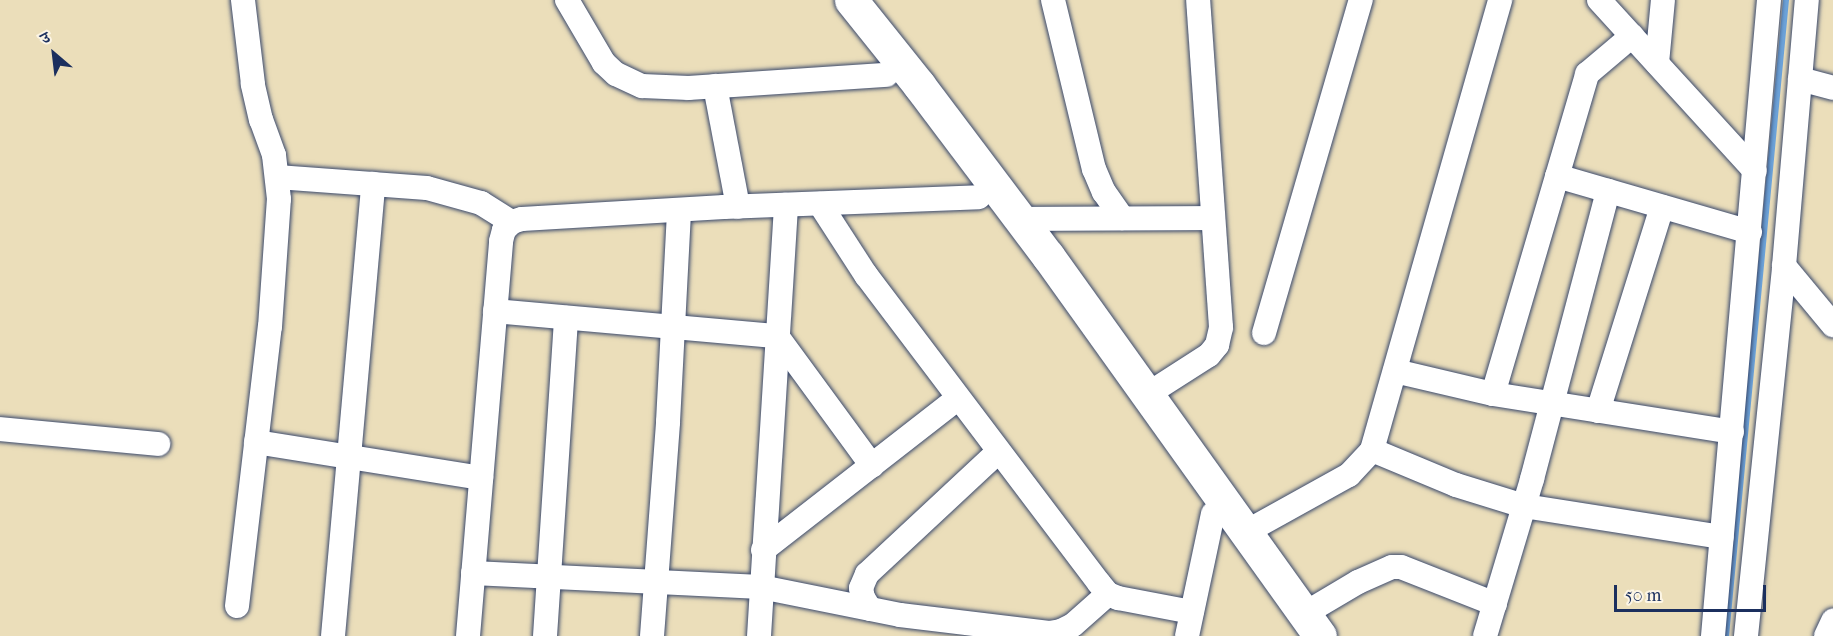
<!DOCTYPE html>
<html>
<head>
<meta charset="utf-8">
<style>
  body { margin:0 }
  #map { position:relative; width:1833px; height:636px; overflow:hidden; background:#ebdeba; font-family:"IM FELL French Canon","Noto Serif Devanagari",serif }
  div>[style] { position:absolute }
  .stream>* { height:6px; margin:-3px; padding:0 3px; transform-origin:3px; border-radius:3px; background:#6da4db }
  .roads { filter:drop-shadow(0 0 2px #3a496c) drop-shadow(0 0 2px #3a496c) }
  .street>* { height:24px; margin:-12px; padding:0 12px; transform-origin:12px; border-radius:12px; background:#fff }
  .secondary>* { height:33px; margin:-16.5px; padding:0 16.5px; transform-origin:16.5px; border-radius:16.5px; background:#fff }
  span { translate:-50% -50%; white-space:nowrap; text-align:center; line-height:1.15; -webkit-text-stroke:5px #fcf5e5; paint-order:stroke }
  .north { position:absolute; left:24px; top:24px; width:60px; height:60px; -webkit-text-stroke:4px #fcf5e5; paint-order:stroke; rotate:332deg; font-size:16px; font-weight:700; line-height:24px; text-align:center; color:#1b2f5e }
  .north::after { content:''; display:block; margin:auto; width:21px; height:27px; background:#1b2f5e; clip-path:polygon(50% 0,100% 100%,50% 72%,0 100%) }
  .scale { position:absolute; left:1614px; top:585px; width:152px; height:27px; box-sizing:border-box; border:3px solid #1b2f5e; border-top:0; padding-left:8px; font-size:18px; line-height:21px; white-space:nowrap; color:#1b2f5e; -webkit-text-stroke:4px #fcf5e5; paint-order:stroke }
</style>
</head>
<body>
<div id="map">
  <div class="stream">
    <div style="left:1726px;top:636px;width:639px;rotate:-84.61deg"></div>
  </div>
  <div class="roads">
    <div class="street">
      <div style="left:567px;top:0;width:73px;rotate:59.6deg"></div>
      <div style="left:604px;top:63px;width:16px;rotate:43deg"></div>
      <div style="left:616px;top:74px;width:29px;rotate:25deg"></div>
      <div style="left:642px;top:86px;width:47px;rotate:2.4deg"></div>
      <div style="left:689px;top:88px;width:198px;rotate:-3.8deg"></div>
      <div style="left:1053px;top:0;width:174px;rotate:76.4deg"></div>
      <div style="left:1094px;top:169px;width:25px;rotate:67deg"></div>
      <div style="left:1104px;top:192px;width:32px;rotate:55deg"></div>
      <div style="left:1599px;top:0;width:231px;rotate:47.6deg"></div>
      <div style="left:1657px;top:63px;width:63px;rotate:-84.6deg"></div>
      <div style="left:1800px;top:79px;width:34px;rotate:15deg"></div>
      <div style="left:715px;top:86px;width:123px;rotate:79.2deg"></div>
      <div style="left:1557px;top:176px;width:201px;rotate:16.2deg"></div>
      <div style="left:277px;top:177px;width:150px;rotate:4.2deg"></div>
      <div style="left:427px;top:188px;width:56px;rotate:15.5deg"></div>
      <div style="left:481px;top:203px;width:36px;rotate:32deg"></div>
      <div style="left:820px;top:204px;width:85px;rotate:57.1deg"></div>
      <div style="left:866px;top:275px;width:386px;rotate:52.9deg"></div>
      <div style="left:1099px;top:583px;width:14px;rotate:51deg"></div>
      <div style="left:1108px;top:594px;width:11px;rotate:22deg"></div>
      <div style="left:1118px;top:598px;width:75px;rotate:10.7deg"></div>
      <div style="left:1020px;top:219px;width:193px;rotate:-0.3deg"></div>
      <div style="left:1784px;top:266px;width:77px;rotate:50.3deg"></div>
      <div style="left:495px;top:311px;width:283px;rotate:5.1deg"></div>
      <div style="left:777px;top:336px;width:161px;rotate:53.8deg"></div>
      <div style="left:1264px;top:333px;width:347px;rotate:-73.8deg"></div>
      <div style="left:1395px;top:371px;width:101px;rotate:13.2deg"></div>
      <div style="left:1493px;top:394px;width:242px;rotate:9deg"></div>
      <div style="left:1148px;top:394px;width:72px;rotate:-32.6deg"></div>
      <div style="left:1209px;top:355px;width:13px;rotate:-51deg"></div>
      <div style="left:1217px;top:345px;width:18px;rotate:-77deg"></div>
      <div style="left:1221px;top:327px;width:328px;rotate:-94deg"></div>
      <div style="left:1493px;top:394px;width:334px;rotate:-73.6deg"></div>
      <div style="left:1587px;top:74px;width:59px;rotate:-40.2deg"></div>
      <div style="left:1598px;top:411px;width:214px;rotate:-72.6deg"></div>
      <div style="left:0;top:429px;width:159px;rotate:5.4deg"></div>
      <div style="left:256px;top:442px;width:228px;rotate:9.1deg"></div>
      <div style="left:1372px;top:450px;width:91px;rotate:22.6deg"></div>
      <div style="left:1456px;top:485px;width:71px;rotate:17.2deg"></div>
      <div style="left:1524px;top:506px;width:200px;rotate:8.9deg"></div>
      <div style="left:1246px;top:532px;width:118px;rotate:-29deg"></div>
      <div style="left:1349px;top:475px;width:34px;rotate:-47deg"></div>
      <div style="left:1372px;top:450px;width:468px;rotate:-74.1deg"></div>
      <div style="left:763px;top:550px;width:247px;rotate:-37.9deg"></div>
      <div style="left:473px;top:573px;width:288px;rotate:2.8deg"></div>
      <div style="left:761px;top:587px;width:142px;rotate:11.4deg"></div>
      <div style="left:900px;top:615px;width:150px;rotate:6.9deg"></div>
      <div style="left:1049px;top:633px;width:12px;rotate:-9deg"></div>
      <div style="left:1061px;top:631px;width:13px;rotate:-27deg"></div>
      <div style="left:1073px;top:625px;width:47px;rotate:-41.5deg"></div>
      <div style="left:237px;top:606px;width:281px;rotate:-83.3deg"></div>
      <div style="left:270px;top:327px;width:128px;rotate:-86deg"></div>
      <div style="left:279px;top:199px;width:44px;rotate:-96.5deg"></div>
      <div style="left:274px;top:155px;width:37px;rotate:-110deg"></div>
      <div style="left:261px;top:120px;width:37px;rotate:-103deg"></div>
      <div style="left:253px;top:84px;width:85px;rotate:-96.8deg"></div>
      <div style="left:870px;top:609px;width:13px;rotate:-122deg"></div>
      <div style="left:863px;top:598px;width:10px;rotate:-101deg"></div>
      <div style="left:861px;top:588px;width:15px;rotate:-67deg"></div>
      <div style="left:867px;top:574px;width:179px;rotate:-43deg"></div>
      <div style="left:1304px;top:614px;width:63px;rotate:-30.7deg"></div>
      <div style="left:1358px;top:582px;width:37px;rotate:-24deg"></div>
      <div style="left:1392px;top:567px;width:9px"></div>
      <div style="left:1401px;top:567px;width:101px;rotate:21.5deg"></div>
      <div style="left:333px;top:636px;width:454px;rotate:-84.9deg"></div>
      <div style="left:468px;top:636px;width:396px;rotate:-85.2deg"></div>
      <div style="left:501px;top:241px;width:11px;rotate:-75deg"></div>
      <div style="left:504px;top:230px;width:11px;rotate:-45deg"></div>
      <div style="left:512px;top:222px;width:10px;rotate:-17deg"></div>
      <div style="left:522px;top:219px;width:202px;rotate:-3.4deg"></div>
      <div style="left:724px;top:207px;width:255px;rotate:-2.2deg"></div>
      <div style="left:545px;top:636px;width:319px;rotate:-86.2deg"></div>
      <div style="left:652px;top:636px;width:215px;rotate:-85.7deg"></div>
      <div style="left:668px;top:422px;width:212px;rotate:-87deg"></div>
      <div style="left:759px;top:636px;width:432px;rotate:-86.4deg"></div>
      <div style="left:1187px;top:636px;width:125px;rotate:-78deg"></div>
      <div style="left:1485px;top:636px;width:164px;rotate:-73.3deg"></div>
      <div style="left:1532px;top:479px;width:298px;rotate:-75.2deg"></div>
      <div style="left:1713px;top:636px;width:638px;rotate:-84.97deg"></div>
      <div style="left:1746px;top:636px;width:372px;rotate:-84.1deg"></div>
      <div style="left:1784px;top:266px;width:267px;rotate:-85.1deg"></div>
      <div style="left:1826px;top:636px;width:17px;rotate:-65deg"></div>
    </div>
    <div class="secondary">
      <div style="left:851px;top:0;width:109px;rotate:51.3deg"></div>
      <div style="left:919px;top:85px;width:214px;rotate:53deg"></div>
      <div style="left:1048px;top:256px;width:467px;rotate:54.4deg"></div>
    </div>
  </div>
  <div class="north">उ</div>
  <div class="scale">50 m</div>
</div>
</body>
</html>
